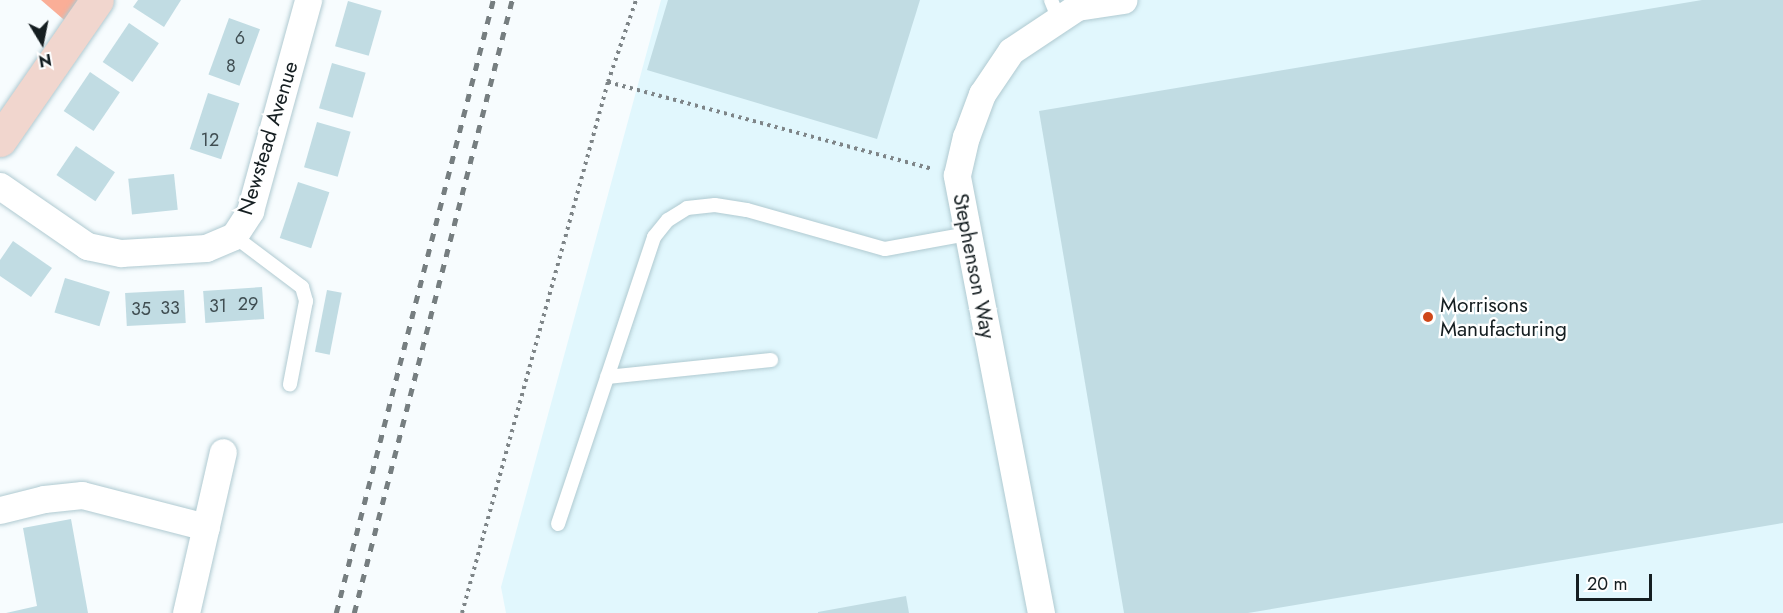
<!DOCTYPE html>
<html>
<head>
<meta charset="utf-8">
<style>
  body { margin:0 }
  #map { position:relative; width:1783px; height:613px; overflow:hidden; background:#f7fcfe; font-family:Jost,sans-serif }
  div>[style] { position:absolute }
  .built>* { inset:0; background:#e1f7fd }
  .forest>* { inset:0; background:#faae97 }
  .building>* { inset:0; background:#c1dce3; transform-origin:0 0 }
  .path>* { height:4px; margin-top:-2px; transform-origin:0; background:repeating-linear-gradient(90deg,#7e8588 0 3px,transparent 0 7.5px) }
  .roads { filter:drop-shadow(0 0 2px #b0cad1) drop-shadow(0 0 2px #b0cad1) }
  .lane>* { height:14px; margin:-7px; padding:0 7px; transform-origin:7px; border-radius:7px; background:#fff }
  .street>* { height:27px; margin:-13.5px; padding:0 13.5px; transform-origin:13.5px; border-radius:13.5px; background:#fff }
  .secondary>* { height:33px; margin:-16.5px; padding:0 16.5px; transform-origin:16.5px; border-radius:16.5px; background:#f1d6ce }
  .rail>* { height:4.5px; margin-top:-2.25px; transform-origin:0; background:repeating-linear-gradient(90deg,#767e80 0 8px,transparent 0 16px) }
  .dots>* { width:16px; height:16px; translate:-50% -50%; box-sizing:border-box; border:3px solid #fff; border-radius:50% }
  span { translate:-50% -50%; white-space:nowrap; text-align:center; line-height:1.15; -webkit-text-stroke:4.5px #fff; paint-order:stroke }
  .number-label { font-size:18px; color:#404e52 }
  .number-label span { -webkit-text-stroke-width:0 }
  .street-label { font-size:21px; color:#151e21 }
  .poi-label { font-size:21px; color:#151e21 }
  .left { translate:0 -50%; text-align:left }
  .north { position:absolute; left:12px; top:12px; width:60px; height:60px; -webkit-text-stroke:4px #fff; paint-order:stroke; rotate:170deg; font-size:16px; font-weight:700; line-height:24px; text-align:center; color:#151e21 }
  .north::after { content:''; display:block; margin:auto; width:21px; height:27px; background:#151e21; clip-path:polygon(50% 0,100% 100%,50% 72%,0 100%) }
  .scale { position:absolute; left:1576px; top:574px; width:76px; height:27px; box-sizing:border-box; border:3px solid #151e21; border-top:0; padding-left:8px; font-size:18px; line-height:21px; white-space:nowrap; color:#151e21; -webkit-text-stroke:4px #fff; paint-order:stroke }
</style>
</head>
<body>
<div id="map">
  <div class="built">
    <div style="clip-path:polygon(661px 0,1783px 0,1783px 613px,506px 613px,501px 587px)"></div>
  </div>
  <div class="forest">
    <div style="clip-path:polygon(41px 0,97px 0,77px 31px)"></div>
  </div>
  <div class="building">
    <div style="clip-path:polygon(138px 0,181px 0,164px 27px,133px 7px)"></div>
    <div style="clip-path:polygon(668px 0,920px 0,877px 139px,647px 70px)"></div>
    <div style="clip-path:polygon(1702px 0,1783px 0,1783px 523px,1248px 613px,1124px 613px,1039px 111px)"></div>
    <div style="left:348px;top:1px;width:35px;height:47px;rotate:16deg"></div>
    <div style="left:229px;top:18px;width:33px;height:60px;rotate:20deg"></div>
    <div style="left:129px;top:23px;width:36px;height:47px;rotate:34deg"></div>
    <div style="left:332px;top:63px;width:35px;height:47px;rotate:16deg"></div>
    <div style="left:90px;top:72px;width:36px;height:47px;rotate:34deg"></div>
    <div style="left:208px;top:93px;width:33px;height:59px;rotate:18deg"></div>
    <div style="left:317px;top:122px;width:35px;height:47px;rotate:16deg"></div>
    <div style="left:76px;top:146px;width:47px;height:35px;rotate:34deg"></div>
    <div style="left:174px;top:174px;width:36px;height:46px;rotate:84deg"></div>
    <div style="left:298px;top:182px;width:33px;height:59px;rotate:18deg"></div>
    <div style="clip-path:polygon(13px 241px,52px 268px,31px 297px,0 276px,0 260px)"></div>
    <div style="left:65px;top:278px;width:47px;height:36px;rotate:17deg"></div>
    <div style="left:262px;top:287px;width:32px;height:59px;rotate:86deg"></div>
    <div style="left:184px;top:290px;width:33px;height:59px;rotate:87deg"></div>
    <div style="left:327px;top:290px;width:15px;height:63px;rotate:11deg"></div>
    <div style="clip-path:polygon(71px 519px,88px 613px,6px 613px,37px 606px,23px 528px)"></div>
    <div style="clip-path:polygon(906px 596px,909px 613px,818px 613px,818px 612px)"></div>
  </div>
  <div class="path">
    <div style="left:608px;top:82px;width:335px;rotate:15deg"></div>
    <div style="left:462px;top:613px;width:551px;rotate:-74.63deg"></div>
    <div style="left:608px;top:82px;width:87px;rotate:-71.1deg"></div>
  </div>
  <div class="roads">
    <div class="lane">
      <div style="left:1051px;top:0;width:22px;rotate:68deg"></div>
      <div style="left:234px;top:236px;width:85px;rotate:36.9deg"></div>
      <div style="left:302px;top:287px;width:15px;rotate:74deg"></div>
      <div style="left:306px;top:301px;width:85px;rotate:100.9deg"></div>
      <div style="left:607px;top:377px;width:165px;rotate:-5.9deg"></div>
      <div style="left:558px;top:524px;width:303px;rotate:-71.5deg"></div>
      <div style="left:654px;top:237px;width:22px;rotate:-51deg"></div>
      <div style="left:668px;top:220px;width:22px;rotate:-32deg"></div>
      <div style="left:687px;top:208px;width:28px;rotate:-6deg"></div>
      <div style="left:715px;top:205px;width:32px;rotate:9deg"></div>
      <div style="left:747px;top:210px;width:143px;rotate:15.8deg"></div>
      <div style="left:885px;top:249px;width:83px;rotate:-10.4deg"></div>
    </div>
    <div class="street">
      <div style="left:0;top:186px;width:106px;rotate:34.6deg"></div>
      <div style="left:87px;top:246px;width:35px;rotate:12deg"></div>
      <div style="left:121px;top:253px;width:85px;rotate:-3.4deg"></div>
      <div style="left:206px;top:248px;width:30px;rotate:-23deg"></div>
      <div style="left:234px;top:236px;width:30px;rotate:-57deg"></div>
      <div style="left:250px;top:211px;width:219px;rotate:-74.6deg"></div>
      <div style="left:0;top:510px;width:45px;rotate:-14deg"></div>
      <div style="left:44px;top:499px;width:38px;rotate:-6deg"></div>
      <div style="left:82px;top:495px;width:128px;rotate:14.5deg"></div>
      <div style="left:186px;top:613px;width:165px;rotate:-77.1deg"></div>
      <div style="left:1041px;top:613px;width:446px;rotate:-100.9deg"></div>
      <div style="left:957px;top:175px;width:39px;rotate:-77deg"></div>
      <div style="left:966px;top:137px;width:46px;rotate:-69.6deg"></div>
      <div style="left:982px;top:94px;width:52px;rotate:-56deg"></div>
      <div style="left:1011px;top:51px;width:79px;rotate:-33.7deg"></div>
      <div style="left:1077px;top:7px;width:47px;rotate:-8.7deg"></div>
    </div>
    <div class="secondary">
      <div style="left:0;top:140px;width:170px;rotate:-55.3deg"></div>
    </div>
  </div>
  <div class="rail">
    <div style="left:336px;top:613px;width:633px;rotate:-75.63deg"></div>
    <div style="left:354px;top:613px;width:633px;rotate:-75.55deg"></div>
  </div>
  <div class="dots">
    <div style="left:1428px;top:317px;background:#cf4719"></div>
  </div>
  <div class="number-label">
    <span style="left:240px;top:38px">6</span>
    <span style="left:231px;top:66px">8</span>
    <span style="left:210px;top:140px">12</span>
    <span style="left:248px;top:304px">29</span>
    <span style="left:218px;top:306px">31</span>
    <span style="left:170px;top:308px">33</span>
    <span style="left:141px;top:309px">35</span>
  </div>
  <div class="street-label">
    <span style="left:268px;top:138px;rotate:-73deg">Newstead Avenue</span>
    <span style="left:974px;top:266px;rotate:79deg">Stephenson Way</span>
  </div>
  <div class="poi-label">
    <span class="left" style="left:1440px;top:317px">Morrisons<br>Manufacturing</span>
  </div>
  <div class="north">N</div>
  <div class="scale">20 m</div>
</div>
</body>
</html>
